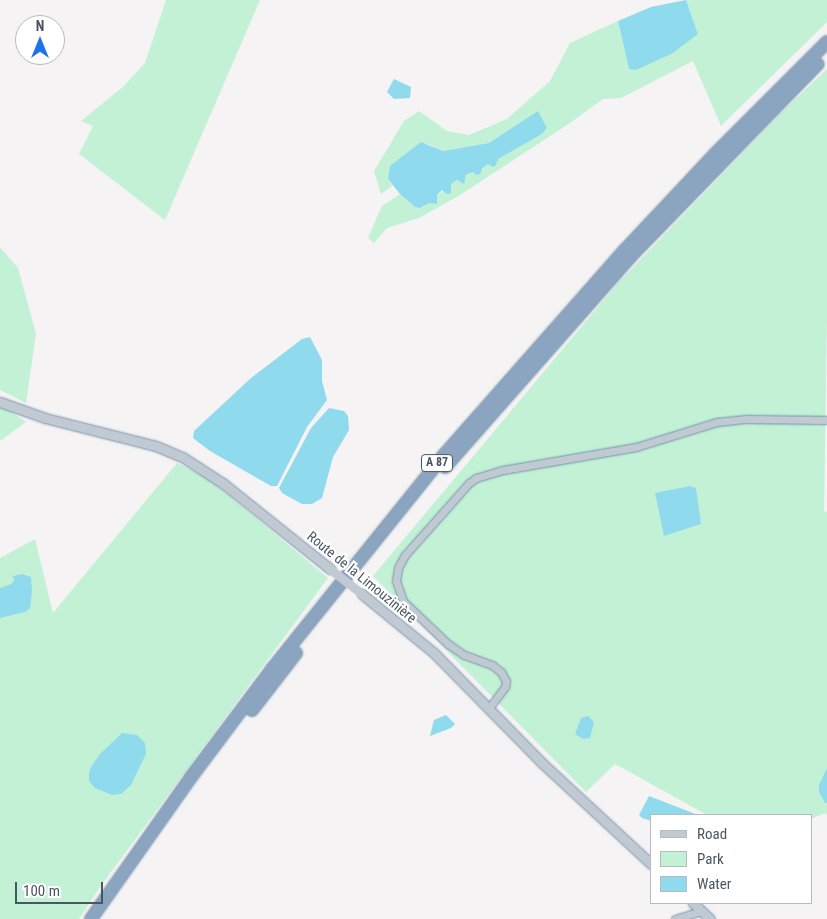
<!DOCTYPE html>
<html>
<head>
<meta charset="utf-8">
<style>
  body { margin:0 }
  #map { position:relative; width:827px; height:919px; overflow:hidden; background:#f5f3f3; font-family:"Roboto Condensed",sans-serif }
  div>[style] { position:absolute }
  .green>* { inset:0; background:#c3f1d5 }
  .water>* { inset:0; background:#90daee }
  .roads { filter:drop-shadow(0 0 1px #7690ad) drop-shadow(0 0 1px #7690ad) }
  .minor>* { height:7px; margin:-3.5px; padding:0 3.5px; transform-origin:3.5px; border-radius:3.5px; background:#c1cad2 }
  .tertiary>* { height:9px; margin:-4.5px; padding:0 4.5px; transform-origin:4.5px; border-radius:4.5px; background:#c1cad2 }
  .motorway>* { height:12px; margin:-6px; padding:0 6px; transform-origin:6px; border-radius:6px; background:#8ba5c1 }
  .tertiary-bridge>* { height:9px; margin:-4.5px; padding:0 4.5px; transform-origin:4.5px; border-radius:4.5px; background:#c1cad2 }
  span { translate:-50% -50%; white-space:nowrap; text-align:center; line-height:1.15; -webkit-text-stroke:4.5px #fff; paint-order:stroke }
  .shield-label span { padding:1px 4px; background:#fff; border:1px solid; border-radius:4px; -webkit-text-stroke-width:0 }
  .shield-label { font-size:12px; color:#4a5661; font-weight:700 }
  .street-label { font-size:14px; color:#4a5661 }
  .legend { position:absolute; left:650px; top:814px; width:162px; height:90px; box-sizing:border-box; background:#fff; border:1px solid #b7bbc0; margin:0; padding:6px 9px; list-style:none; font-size:15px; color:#4a5661 }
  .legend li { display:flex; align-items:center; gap:10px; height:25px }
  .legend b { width:25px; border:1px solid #b7bbc0 }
  .north { position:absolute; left:15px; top:15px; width:50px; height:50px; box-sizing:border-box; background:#fff; border:1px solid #b7bbc0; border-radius:50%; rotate:0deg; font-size:14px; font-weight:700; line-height:20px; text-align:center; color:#4a5661 }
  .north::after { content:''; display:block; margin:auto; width:18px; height:22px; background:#1a73e8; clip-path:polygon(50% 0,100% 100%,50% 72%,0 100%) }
  .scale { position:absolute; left:15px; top:882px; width:88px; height:22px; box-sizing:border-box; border:2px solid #4a5661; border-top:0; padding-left:6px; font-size:15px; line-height:18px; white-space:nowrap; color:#4a5661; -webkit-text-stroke:4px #fff; paint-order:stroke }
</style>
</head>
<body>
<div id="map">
  <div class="green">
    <div style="clip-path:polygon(166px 0,260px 0,165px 220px,79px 154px,93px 126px,81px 121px,123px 87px,145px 63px)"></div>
    <div style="clip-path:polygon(686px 0,827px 0,827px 22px,721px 126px,693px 61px,621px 98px,603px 99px,570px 123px,460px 195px,419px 218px,387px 228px,374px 243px,368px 238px,382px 206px,400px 194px,415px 207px,420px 207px,429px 203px,451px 184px,542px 134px,547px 128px,489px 143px,443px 151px,428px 144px,388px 179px,392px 186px,381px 194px,374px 171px,404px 121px,419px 111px,447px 131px,469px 135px,507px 119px,550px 81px,570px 43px,618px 21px,629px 69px,698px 34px)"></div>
    <div style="clip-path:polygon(827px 69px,827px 317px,824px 511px,827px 512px,827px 815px,825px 813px,811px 819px,811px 815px,707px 815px,615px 764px,586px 792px,373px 576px,618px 283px,782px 112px)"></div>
    <div style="clip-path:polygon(0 247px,18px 268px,36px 334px,26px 403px,0 390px)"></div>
    <div style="clip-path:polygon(0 404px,26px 422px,0 441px)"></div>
    <div style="clip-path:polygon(177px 463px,209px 479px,328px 578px,100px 887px,79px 919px,0 919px,0 558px,35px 539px,53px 613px)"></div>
  </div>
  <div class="water">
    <div style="clip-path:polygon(686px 0,698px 34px,673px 53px,636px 70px,629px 69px,618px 21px,651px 7px)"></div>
    <div style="clip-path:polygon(394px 79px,411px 87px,410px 98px,394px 99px,387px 92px)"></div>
    <div style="clip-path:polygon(538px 111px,547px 128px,542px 134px,498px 159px,496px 165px,493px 167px,488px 164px,482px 168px,481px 173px,477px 175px,473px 172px,466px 175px,464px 184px,457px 180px,451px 184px,451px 193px,447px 194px,442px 190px,437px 195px,437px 204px,429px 203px,420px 208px,415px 207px,400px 194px,388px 179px,390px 166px,421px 142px,443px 151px,489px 143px)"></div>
    <div style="clip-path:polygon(310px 337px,322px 360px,322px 381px,327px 400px,307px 427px,277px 486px,271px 486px,210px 451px,193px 438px,194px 431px,251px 378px,302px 339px)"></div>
    <div style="clip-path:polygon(329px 408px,344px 411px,348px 416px,349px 430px,333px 457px,322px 498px,312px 504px,302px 504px,282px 493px,279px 488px,311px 428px)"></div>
    <div style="clip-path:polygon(690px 486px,696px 488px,701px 524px,664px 536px,655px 493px)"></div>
    <div style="clip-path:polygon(22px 574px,31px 577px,32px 592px,30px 608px,25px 612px,0 618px,0 588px,11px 584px,14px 581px,13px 576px)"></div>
    <div style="clip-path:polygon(446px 715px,455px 724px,451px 728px,430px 736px,434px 720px)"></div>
    <div style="clip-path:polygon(588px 716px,594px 722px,590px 738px,583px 739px,575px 734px,581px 718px)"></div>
    <div style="clip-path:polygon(122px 733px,137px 735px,145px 743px,146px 754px,131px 785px,121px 794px,112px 795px,95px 788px,89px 781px,89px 773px,91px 767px,100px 754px)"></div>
    <div style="clip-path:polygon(827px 768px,827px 803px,825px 803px,819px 792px,819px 785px)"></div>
    <div style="clip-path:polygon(649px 796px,680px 808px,698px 815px,651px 815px,651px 821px,642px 818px,639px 815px)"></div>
  </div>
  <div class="roads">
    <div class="minor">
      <div style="left:489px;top:708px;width:26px;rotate:-53deg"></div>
      <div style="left:505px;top:687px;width:6px;rotate:-81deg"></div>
      <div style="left:506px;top:681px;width:10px;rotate:-119deg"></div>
      <div style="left:501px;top:672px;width:11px;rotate:-142deg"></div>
      <div style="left:492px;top:665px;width:30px;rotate:-160deg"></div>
      <div style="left:464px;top:655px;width:19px;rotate:-145deg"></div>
      <div style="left:448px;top:644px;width:62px;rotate:-136.3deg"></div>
      <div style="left:403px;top:601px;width:21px;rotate:-109deg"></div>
      <div style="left:396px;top:581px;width:13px;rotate:-81deg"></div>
      <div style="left:398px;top:568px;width:15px;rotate:-62deg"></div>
      <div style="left:405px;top:555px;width:96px;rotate:-48.4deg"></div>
      <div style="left:469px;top:483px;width:9px;rotate:-36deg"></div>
      <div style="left:476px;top:478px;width:28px;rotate:-17deg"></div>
      <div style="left:503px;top:470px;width:135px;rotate:-9.8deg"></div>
      <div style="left:636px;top:447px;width:85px;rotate:-17.2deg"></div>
      <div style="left:717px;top:422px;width:30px;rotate:-6deg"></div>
      <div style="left:747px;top:419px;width:80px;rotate:0.7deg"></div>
      <div style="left:675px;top:919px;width:27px;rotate:-17deg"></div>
    </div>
    <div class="tertiary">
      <div style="left:0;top:402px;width:48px;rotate:19.6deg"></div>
      <div style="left:45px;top:418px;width:114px;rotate:14.2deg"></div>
      <div style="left:156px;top:446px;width:30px;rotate:23deg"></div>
      <div style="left:184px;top:458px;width:48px;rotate:33deg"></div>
      <div style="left:224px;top:484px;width:136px;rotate:38.7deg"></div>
      <div style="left:362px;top:594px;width:93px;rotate:39.3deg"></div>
      <div style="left:434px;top:653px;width:153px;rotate:45.5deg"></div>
      <div style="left:541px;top:762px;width:150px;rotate:42.8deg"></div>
      <div style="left:693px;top:903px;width:23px;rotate:43deg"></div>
    </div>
    <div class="motorway">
      <div style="left:445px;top:467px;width:280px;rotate:-48.6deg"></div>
      <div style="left:630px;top:257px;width:269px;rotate:-45.8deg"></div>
      <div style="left:252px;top:710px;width:72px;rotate:-52.3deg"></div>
      <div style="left:91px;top:919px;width:174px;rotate:-54.8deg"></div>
      <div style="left:191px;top:777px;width:135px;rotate:-53.1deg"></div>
      <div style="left:272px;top:669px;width:275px;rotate:-51.2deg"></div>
      <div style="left:444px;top:455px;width:272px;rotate:-48.6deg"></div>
      <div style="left:624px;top:251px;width:134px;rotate:-46.8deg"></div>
      <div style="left:716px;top:153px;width:157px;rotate:-45deg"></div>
    </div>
  </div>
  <div class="tertiary-bridge">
    <div style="left:330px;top:569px;width:41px;rotate:38deg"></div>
  </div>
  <div class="shield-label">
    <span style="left:437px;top:463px">A 87</span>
  </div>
  <div class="street-label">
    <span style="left:362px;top:577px;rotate:39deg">Route de la Limouzinière</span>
  </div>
  <ul class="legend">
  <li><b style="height:6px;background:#c1cad2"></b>Road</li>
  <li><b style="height:14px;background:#c3f1d5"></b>Park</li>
  <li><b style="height:14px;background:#90daee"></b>Water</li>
  </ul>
  <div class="north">N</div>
  <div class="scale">100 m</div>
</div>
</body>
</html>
